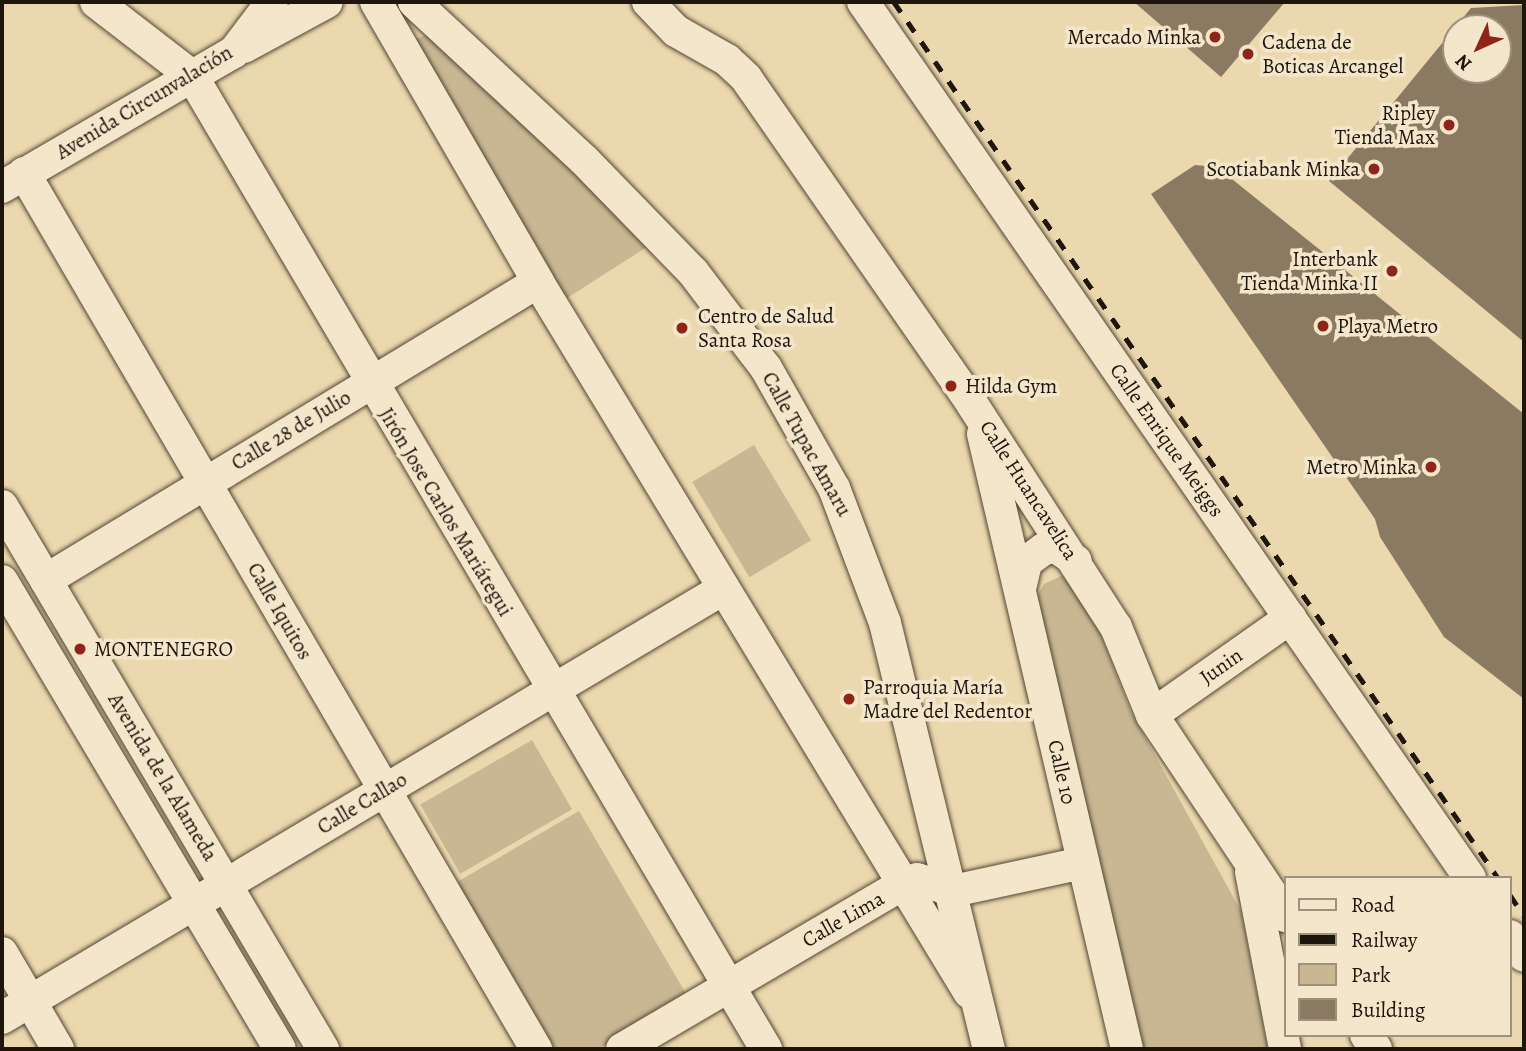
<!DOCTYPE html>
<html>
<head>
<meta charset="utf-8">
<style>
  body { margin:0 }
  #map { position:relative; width:1526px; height:1051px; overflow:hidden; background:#ecd8ae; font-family:Alegreya,serif }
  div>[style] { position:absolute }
  .green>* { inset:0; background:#c9b793; transform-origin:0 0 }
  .building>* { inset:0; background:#897a61 }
  .roads { filter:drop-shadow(0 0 2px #524635) drop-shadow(0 0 2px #524635) }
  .minor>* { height:32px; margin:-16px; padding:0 16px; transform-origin:16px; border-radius:16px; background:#f3e6ca }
  .rail>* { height:5px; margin-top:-2.5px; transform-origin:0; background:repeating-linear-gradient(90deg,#1e150d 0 12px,transparent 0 24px) }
  .dots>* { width:19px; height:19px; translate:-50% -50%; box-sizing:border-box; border:4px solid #f3e6ca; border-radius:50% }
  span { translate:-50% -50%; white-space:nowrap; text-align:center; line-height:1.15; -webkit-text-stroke:7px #f3e6ca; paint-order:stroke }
  .poi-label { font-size:21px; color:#1e150d }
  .right { translate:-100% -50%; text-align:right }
  .left { translate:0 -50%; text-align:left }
  .street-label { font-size:21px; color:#1e150d }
  .frame { position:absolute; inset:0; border:4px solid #1e150d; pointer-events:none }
  .legend { position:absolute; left:1284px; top:876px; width:228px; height:161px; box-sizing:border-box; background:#f3e6ca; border:2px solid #9e927e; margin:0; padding:9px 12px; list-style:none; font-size:21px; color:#1e150d }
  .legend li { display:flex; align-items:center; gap:14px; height:35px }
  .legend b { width:35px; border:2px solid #9e927e }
  .north { position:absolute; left:1442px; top:14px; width:70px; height:70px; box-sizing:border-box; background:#f3e6ca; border:2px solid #9e927e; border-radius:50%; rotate:225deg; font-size:19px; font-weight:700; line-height:28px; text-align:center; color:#1e150d }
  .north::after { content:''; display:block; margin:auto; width:24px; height:32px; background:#8f2418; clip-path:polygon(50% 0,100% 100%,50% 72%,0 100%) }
</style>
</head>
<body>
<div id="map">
  <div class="green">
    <div style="clip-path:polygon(428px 34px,650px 245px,564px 300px,410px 42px)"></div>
    <div style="left:754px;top:445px;width:111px;height:72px;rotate:59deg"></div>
    <div style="clip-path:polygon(1061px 576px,1072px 579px,1084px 591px,1130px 710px,1241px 911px,1268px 1049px,1138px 1049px,1034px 601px,1044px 584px)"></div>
    <div style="left:532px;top:740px;width:80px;height:129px;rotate:60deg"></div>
    <div style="clip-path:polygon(579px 811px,688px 997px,597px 1049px,555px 1049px,457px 882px)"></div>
  </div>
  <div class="building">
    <div style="clip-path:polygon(1134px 2px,1285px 2px,1221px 77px)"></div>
    <div style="clip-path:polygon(evenodd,1524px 5px,1524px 342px,1329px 181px,1471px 8px,1524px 5px,1456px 28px,1498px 28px,1498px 70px,1456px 70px,1456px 28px)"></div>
    <div style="clip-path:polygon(1195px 165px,1217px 167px,1524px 414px,1524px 699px,1444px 637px,1380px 537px,1375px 519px,1151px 194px)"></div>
  </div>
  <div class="roads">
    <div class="minor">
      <div style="left:96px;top:2px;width:121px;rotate:37.6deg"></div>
      <div style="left:192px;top:76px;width:1130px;rotate:59.46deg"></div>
      <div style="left:376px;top:2px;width:323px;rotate:59.9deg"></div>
      <div style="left:538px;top:282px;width:831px;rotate:58.74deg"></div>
      <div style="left:414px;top:2px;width:232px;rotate:42.9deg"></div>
      <div style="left:584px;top:160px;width:156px;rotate:45.8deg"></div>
      <div style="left:693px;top:272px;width:121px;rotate:52.8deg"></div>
      <div style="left:766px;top:368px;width:138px;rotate:60.5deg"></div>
      <div style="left:834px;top:488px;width:144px;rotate:69.3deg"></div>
      <div style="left:885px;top:623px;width:439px;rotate:76.3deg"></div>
      <div style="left:648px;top:2px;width:40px;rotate:46deg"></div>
      <div style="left:676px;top:31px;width:59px;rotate:29.6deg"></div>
      <div style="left:727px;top:60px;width:26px;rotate:43deg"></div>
      <div style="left:746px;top:78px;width:384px;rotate:55.2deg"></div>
      <div style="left:965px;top:393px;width:278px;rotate:57.2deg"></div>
      <div style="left:1116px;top:627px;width:95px;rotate:67.8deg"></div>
      <div style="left:1152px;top:715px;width:242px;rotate:56.3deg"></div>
      <div style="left:863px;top:2px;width:1066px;rotate:55.28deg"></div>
      <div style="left:244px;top:47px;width:94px;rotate:-28.5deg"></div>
      <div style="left:24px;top:173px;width:1015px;rotate:59.69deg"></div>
      <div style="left:2px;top:187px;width:268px;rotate:-30.2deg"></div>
      <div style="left:234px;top:52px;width:63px;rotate:-52.8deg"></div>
      <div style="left:983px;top:434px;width:632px;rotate:76.82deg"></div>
      <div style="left:2px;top:506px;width:631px;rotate:59.41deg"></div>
      <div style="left:46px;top:580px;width:575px;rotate:-31.2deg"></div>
      <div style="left:2px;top:581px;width:544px;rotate:59.29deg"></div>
      <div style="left:1020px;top:589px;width:28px;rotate:-77deg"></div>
      <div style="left:1026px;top:562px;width:22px;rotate:-36deg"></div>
      <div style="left:1044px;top:549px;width:12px;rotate:-9deg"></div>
      <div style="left:1056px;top:547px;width:24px;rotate:35deg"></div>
      <div style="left:1152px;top:715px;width:169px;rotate:-35.1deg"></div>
      <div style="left:1251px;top:872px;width:180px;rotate:79.1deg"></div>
      <div style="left:1510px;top:936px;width:24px;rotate:55deg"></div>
      <div style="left:2px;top:953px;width:111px;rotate:59.7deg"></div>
      <div style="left:2px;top:1018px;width:839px;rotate:-30.75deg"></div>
      <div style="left:1366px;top:1035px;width:17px;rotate:54deg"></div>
      <div style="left:622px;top:1049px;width:322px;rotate:-30.4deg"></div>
      <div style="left:900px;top:886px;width:18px;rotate:-22deg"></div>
      <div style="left:917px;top:879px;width:38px;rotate:18deg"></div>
      <div style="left:953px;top:891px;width:133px;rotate:-12.2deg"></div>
    </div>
  </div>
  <div class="rail">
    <div style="left:894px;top:2px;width:1064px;rotate:55.41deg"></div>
    <div style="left:1510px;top:895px;width:25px;rotate:56deg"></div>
  </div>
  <div class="dots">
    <div style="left:1215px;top:37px;background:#8f2418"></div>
    <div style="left:1248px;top:54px;background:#8f2418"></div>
    <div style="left:1449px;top:125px;background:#8f2418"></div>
    <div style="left:1374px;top:169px;background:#8f2418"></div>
    <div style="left:1392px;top:271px;background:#8f2418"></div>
    <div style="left:1323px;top:326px;background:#8f2418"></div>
    <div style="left:682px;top:328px;background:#8f2418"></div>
    <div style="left:951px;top:386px;background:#8f2418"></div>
    <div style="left:1431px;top:467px;background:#8f2418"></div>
    <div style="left:80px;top:649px;background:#8f2418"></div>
    <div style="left:849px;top:699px;background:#8f2418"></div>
  </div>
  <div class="poi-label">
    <span class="right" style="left:1201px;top:37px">Mercado Minka</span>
    <span class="left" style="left:1262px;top:54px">Cadena de<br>Boticas Arcangel</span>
    <span class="right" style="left:1435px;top:125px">Ripley<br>Tienda Max</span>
    <span class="right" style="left:1360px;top:169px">Scotiabank Minka</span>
    <span class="right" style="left:1378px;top:271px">Interbank<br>Tienda Minka II</span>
    <span class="left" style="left:698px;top:328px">Centro de Salud<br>Santa Rosa</span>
    <span class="left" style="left:1337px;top:326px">Playa Metro</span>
    <span class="left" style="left:965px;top:386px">Hilda Gym</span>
    <span class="right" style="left:1417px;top:467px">Metro Minka</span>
    <span class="left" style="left:94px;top:649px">MONTENEGRO</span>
    <span class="left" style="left:863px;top:699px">Parroquia María<br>Madre del Redentor</span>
  </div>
  <div class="street-label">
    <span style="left:144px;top:102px;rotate:-31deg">Avenida Circunvalación</span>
    <span style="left:291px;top:430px;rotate:-31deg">Calle 28 de Julio</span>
    <span style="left:1167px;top:440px;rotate:55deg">Calle Enrique Meiggs</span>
    <span style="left:807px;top:444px;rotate:61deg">Calle Tupac Amaru</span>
    <span style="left:1029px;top:490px;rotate:57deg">Calle Huancavelica</span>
    <span style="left:446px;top:512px;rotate:59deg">Jirón Jose Carlos Mariátegui</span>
    <span style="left:280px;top:611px;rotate:60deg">Calle Iquitos</span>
    <span style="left:1221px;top:666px;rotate:-35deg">Junin</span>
    <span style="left:1062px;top:772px;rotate:77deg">Calle 10</span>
    <span style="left:163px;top:777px;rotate:59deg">Avenida de la Alameda</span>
    <span style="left:362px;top:803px;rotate:-31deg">Calle Callao</span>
    <span style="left:843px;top:919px;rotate:-30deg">Calle Lima</span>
  </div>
  <div class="frame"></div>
  <ul class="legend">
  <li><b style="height:9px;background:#f3e6ca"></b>Road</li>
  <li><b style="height:9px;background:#1e150d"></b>Railway</li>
  <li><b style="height:19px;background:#c9b793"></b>Park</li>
  <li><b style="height:19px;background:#897a61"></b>Building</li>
  </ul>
  <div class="north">N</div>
</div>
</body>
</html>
